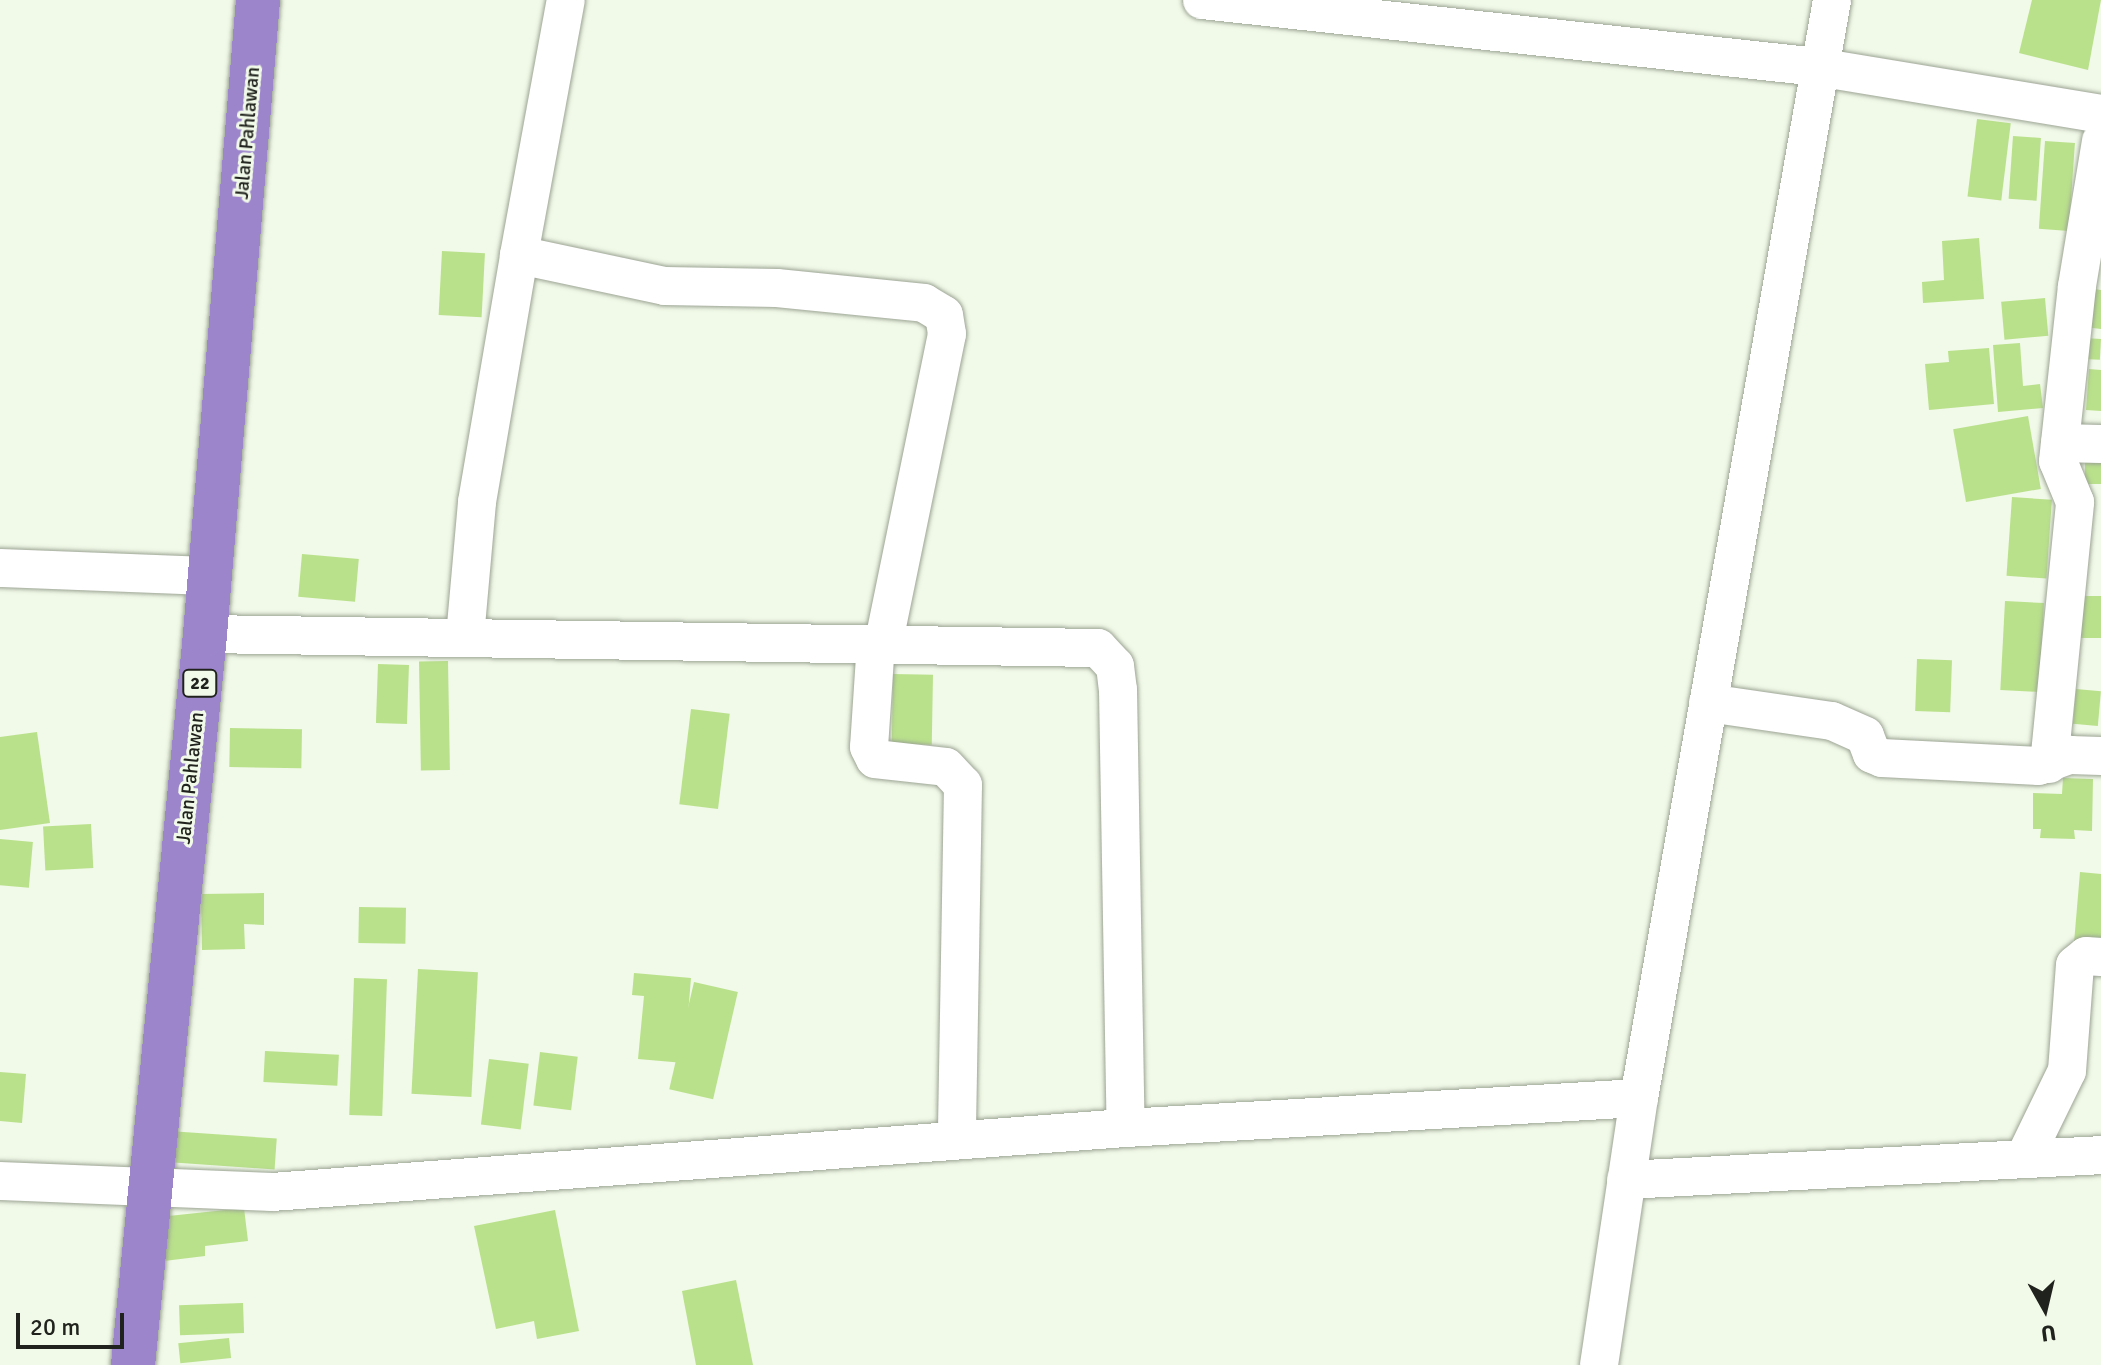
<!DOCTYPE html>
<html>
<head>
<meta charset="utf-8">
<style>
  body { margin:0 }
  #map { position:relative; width:2101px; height:1365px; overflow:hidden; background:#f1f9e8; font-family:Signika,sans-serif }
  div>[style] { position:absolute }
  .building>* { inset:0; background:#b9e18b; transform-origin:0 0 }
  .roads { filter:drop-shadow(0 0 2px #9ca494) drop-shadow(0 0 2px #9ca494) }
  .street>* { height:38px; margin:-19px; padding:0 19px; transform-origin:19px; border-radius:19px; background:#fff }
  .highway>* { height:44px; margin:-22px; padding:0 22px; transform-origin:22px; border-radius:22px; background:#9c85cb }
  span { translate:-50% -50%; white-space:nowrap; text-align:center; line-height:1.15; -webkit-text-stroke:6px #f1f9e8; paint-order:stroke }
  .shield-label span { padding:2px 6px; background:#f1f9e8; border:2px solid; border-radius:6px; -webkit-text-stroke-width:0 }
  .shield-label { font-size:18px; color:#20231d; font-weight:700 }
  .street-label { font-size:20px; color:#20231d }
  .north { position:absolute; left:2005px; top:1269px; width:80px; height:80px; -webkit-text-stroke:6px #f1f9e8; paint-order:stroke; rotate:172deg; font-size:22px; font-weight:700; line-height:32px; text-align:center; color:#20231d }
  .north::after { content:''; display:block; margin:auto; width:28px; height:36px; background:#20231d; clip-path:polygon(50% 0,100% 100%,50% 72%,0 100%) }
  .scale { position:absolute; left:16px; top:1313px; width:108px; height:36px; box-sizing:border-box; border:4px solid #20231d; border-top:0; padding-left:10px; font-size:24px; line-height:28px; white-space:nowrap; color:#20231d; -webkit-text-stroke:6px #f1f9e8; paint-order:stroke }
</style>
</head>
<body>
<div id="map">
  <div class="building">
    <div style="clip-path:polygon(2032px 0,2101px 0,2088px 70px,2019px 53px)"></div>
    <div style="left:1977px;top:119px;width:34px;height:78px;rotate:7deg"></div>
    <div style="left:2013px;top:136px;width:28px;height:63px;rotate:4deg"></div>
    <div style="left:2045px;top:141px;width:30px;height:88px;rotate:4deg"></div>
    <div style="clip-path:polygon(1979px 238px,1984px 299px,1923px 303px,1922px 282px,1944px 280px,1942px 241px)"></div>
    <div style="left:442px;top:251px;width:43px;height:64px;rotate:3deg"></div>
    <div style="clip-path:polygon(2081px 287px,2101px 290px,2101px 329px,2076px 326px)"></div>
    <div style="left:2045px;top:298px;width:38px;height:44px;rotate:85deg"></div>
    <div style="left:2084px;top:338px;width:17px;height:21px;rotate:3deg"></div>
    <div style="clip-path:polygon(2020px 343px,2023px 386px,2040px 384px,2043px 408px,1998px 412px,1993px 345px)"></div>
    <div style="clip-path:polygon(1989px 348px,1994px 404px,1929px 410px,1925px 364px,1949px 362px,1948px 351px)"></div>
    <div style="clip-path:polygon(2089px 369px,2101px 370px,2101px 411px,2086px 410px)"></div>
    <div style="left:2028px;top:416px;width:74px;height:76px;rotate:80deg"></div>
    <div style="left:2085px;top:461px;width:16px;height:23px"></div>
    <div style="left:2012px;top:497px;width:40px;height:79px;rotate:4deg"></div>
    <div style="left:302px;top:554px;width:57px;height:43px;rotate:5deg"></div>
    <div style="left:2079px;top:596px;width:22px;height:42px"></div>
    <div style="left:2005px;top:601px;width:39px;height:89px;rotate:3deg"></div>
    <div style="left:1917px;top:659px;width:35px;height:52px;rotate:2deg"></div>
    <div style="left:448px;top:661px;width:109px;height:29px;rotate:89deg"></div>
    <div style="left:378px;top:664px;width:31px;height:59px;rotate:2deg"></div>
    <div style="left:893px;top:674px;width:40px;height:70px;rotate:1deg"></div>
    <div style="left:2076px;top:689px;width:25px;height:35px;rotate:5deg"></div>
    <div style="left:691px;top:709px;width:39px;height:96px;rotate:7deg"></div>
    <div style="left:230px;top:728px;width:72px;height:39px;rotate:1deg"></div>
    <div style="clip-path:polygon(37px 732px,50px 823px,0 830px,0 737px)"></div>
    <div style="clip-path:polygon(2063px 778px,2093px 779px,2092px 831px,2074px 830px,2075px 839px,2040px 838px,2041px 829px,2033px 829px,2033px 793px,2062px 794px)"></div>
    <div style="left:91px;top:824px;width:44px;height:48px;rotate:87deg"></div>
    <div style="left:0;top:839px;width:33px;height:46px;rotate:5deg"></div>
    <div style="clip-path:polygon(2080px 872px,2101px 874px,2101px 946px,2074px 943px)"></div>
    <div style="clip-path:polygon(264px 893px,264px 925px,244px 924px,245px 949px,202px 950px,201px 894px)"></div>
    <div style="left:359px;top:907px;width:47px;height:36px;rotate:1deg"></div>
    <div style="left:418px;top:969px;width:60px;height:125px;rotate:3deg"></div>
    <div style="clip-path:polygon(634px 973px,691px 978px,684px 1063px,638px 1059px,644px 996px,632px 995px)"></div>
    <div style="left:354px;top:978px;width:33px;height:137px;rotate:2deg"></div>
    <div style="left:694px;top:982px;width:45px;height:110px;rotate:13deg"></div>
    <div style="left:265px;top:1051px;width:74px;height:31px;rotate:3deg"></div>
    <div style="left:540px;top:1052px;width:38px;height:54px;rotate:7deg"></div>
    <div style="left:489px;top:1059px;width:40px;height:66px;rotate:7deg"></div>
    <div style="clip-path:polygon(0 1072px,26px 1074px,22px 1123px,0 1121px)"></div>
    <div style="left:169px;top:1131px;width:108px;height:31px;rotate:4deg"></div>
    <div style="clip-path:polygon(244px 1208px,248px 1241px,205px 1246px,205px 1256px,164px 1261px,159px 1217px)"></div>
    <div style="clip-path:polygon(555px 1210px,579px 1331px,537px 1339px,534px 1321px,496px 1329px,474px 1226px)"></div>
    <div style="clip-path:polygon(736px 1280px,753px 1365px,696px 1365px,682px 1291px)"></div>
    <div style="left:243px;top:1303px;width:30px;height:64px;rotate:88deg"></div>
    <div style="left:229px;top:1338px;width:20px;height:51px;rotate:84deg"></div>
  </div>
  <div class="roads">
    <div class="street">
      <div style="left:1202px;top:0;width:620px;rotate:6.21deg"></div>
      <div style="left:1818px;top:67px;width:287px;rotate:9.4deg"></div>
      <div style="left:519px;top:255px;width:259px;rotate:-79.6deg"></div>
      <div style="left:2060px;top:443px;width:41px;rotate:1.4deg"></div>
      <div style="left:0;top:568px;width:208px;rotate:2.2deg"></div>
      <div style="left:205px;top:634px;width:893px;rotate:0.9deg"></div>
      <div style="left:1098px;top:648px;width:25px;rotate:47deg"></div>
      <div style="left:1115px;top:666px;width:24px;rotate:83deg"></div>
      <div style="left:1118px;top:690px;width:438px;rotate:89deg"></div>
      <div style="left:465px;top:637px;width:136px;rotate:-84.9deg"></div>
      <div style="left:477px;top:502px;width:251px;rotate:-80.3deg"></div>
      <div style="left:519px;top:255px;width:149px;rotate:12deg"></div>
      <div style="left:665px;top:286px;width:112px;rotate:1deg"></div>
      <div style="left:777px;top:288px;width:148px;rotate:5.8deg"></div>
      <div style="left:924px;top:303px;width:23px;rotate:31deg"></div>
      <div style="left:944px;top:315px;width:19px;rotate:81deg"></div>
      <div style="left:947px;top:334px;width:314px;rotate:101.6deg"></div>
      <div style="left:876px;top:642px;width:105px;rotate:93.8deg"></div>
      <div style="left:869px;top:747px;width:13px;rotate:63deg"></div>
      <div style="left:875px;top:759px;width:71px;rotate:6.4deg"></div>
      <div style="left:946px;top:767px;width:25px;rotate:47deg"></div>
      <div style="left:963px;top:785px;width:355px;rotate:91deg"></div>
      <div style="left:1708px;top:703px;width:125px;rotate:8.3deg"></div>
      <div style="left:1832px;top:721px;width:36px;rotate:24deg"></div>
      <div style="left:1865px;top:736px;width:19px;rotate:69deg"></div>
      <div style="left:1872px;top:754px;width:11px;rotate:22deg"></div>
      <div style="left:1882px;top:758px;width:157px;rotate:2.9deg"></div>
      <div style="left:2039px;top:766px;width:33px;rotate:-20deg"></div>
      <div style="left:2070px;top:755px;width:31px;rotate:2deg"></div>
      <div style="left:2049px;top:764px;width:263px;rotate:-84.3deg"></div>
      <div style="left:2075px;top:502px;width:44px;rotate:-112.5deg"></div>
      <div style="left:2058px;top:461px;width:176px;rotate:-83.8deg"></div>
      <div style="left:2077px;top:286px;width:147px;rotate:-80.6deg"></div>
      <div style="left:2024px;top:1159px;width:98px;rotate:-64deg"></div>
      <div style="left:2067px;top:1071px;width:106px;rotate:-85.7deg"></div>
      <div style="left:2075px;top:965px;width:14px;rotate:-39deg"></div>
      <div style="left:2086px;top:956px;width:15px;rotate:4deg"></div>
      <div style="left:1626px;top:1180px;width:476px;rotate:-3deg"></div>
      <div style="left:0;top:1181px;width:272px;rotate:2.3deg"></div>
      <div style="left:272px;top:1192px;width:856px;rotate:-4.29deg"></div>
      <div style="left:1126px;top:1128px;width:514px;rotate:-3.35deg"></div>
      <div style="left:1599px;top:1365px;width:270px;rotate:-81.5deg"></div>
      <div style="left:1639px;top:1098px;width:1115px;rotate:-80.03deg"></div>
    </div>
    <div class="highway">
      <div style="left:133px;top:1365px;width:735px;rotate:-84.37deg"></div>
      <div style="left:205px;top:634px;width:636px;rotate:-85.22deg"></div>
    </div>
  </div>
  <div class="shield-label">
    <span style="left:200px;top:683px">22</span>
  </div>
  <div class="street-label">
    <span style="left:247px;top:133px;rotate:-85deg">Jalan Pahlawan</span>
    <span style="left:190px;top:778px;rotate:-84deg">Jalan Pahlawan</span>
  </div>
  <div class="north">U</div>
  <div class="scale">20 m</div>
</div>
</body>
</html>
